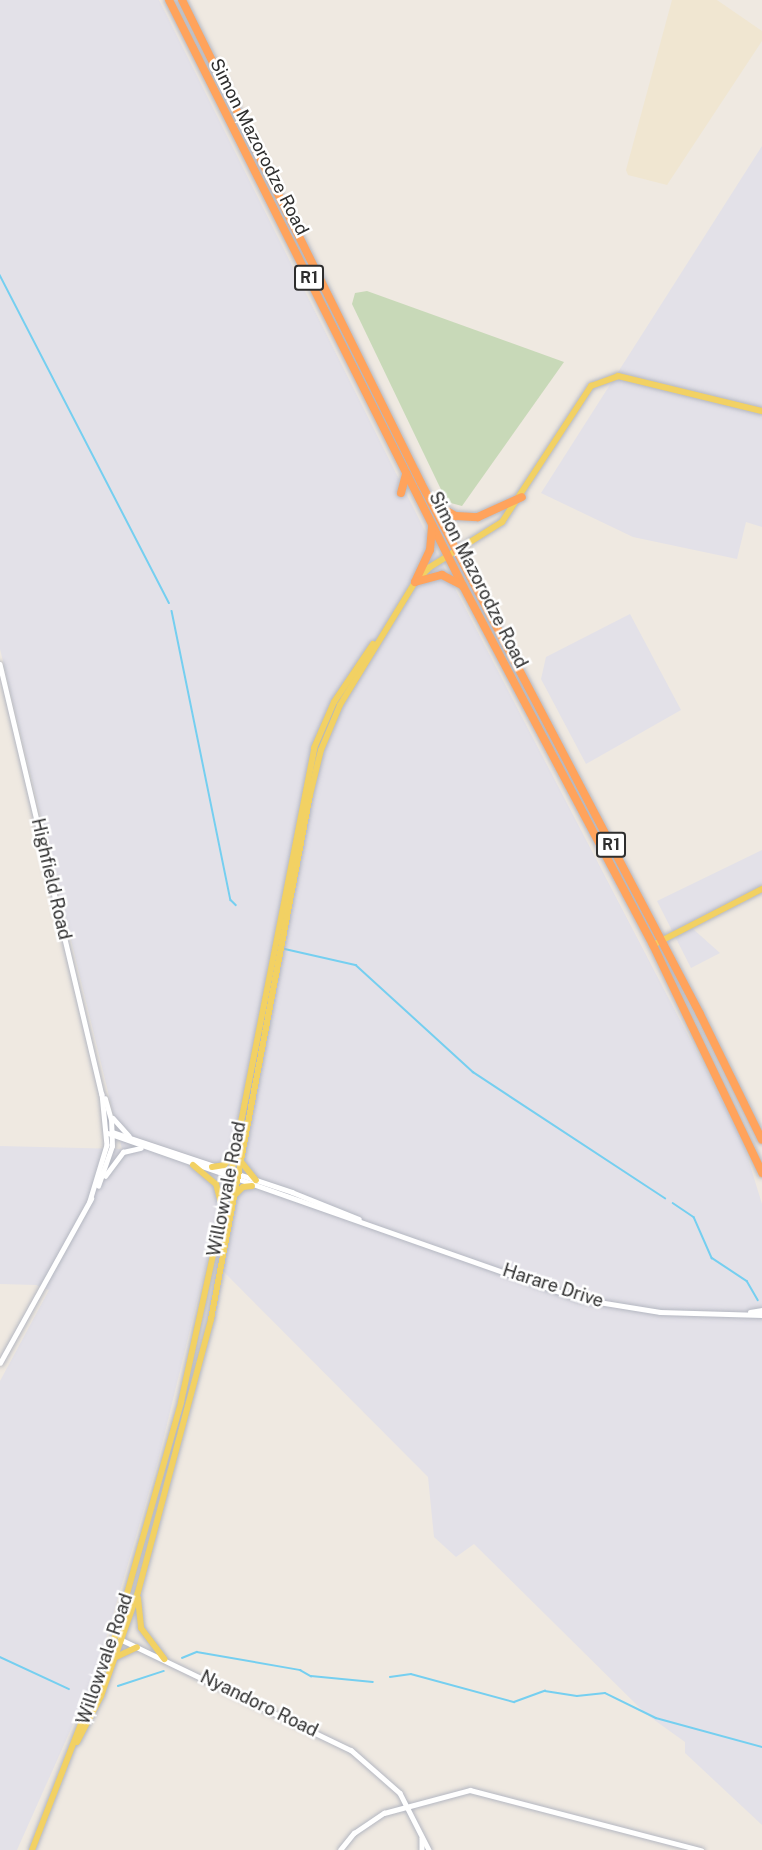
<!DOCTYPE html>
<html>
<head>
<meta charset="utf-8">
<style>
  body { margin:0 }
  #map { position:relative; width:762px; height:1850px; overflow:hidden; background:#efe9e1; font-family:"Public Sans",sans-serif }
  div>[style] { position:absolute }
  .industrial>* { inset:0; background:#e3e1e8 }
  .education>* { inset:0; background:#f0e6d1 }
  .cemetery>* { inset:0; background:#c8d9b8 }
  .stream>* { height:1.5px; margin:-0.75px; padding:0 0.75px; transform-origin:0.75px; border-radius:0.75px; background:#75cff0 }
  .roads { filter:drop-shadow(0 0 2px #b4b7c1) drop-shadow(0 0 2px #b4b7c1) }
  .minor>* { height:4.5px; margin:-2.25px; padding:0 2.25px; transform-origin:2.25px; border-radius:2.25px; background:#fff }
  .major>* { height:6px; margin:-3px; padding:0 3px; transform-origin:3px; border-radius:3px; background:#f2d163 }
  .highway>* { height:8px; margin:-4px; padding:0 4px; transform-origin:4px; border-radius:4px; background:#ffa35c }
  span { translate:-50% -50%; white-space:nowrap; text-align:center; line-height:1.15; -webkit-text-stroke:5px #fff; paint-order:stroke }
  .shield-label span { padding:2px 4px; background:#fff; border:2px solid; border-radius:4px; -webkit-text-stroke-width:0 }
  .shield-label { font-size:16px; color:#2e2e2e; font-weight:700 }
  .street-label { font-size:18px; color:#2e2e2e }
</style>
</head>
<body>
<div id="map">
  <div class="industrial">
    <div style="clip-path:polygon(0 0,159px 0,424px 529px,742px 1139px,762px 1204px,762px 1825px,685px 1753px,685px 1742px,646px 1714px,474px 1544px,456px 1557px,434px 1537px,428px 1477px,208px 1256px,158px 1461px,96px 1673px,17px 1850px,0 1850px,0 1381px,49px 1290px,36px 1285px,0 1284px,0 1146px,122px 1149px,0 649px)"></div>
    <div style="clip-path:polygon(762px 146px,762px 527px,746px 522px,737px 559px,633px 537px,541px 493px)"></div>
    <div style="clip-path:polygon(630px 614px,681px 710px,586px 764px,541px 679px,546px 657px)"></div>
    <div style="clip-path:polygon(762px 850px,762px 890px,692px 928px,720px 953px,691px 968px,657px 901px)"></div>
  </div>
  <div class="education">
    <div style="clip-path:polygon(672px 0,717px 0,762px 31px,762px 41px,667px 185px,628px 175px,626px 170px)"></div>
  </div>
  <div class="cemetery">
    <div style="clip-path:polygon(367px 291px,564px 362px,462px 506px,447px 502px,352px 304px,355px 293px)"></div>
  </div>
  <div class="stream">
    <div style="left:0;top:275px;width:369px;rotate:62.7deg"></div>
    <div style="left:172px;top:611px;width:295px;rotate:78.5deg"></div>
    <div style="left:231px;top:900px;width:7px;rotate:45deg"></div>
    <div style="left:285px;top:949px;width:73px;rotate:12.7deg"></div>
    <div style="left:356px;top:965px;width:159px;rotate:42.4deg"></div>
    <div style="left:473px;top:1072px;width:230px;rotate:33.3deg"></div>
    <div style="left:673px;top:1203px;width:25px;rotate:34deg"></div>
    <div style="left:694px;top:1217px;width:45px;rotate:66.3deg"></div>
    <div style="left:712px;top:1258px;width:42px;rotate:33.3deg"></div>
    <div style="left:747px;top:1281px;width:22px;rotate:60deg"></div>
    <div style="left:0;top:1657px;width:76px;rotate:24.9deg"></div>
    <div style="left:182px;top:1658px;width:16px;rotate:-22deg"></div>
    <div style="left:197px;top:1652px;width:105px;rotate:9.9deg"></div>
    <div style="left:300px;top:1670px;width:13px;rotate:29deg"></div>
    <div style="left:311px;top:1676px;width:62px;rotate:5.5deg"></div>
    <div style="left:390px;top:1677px;width:21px;rotate:-8deg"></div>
    <div style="left:411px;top:1674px;width:107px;rotate:15.2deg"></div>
    <div style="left:514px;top:1702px;width:33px;rotate:-20deg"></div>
    <div style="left:545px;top:1691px;width:32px;rotate:9deg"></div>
    <div style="left:577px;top:1696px;width:28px;rotate:-6deg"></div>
    <div style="left:605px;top:1693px;width:57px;rotate:26.1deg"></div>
    <div style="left:656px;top:1718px;width:110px;rotate:15.3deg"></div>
    <div style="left:118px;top:1686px;width:48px;rotate:-18.1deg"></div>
  </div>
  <div class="roads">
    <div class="minor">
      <div style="left:0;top:664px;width:442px;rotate:76.7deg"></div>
      <div style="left:102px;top:1094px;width:51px;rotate:84.4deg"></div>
      <div style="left:107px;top:1145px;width:59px;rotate:106.9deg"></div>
      <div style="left:113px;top:1118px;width:24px;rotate:48deg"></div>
      <div style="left:112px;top:1132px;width:190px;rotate:18.4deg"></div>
      <div style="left:292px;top:1192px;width:72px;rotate:21.9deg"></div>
      <div style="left:108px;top:1133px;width:500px;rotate:19.38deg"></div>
      <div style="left:580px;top:1299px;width:81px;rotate:9.2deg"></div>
      <div style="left:660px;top:1312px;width:102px;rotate:1.7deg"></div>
      <div style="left:105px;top:1176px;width:30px;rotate:-53deg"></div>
      <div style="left:123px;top:1152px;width:18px;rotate:-13deg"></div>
      <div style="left:98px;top:1186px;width:42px;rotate:-70.7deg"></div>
      <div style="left:112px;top:1146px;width:26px;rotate:-92deg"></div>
      <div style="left:111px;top:1120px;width:22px;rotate:-106deg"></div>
      <div style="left:750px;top:1312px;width:12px;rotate:-9deg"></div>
      <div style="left:0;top:1363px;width:188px;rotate:-61deg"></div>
      <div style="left:120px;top:1639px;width:256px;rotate:25.7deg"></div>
      <div style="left:351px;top:1750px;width:65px;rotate:41.3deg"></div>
      <div style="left:400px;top:1793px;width:64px;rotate:63deg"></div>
      <div style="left:422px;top:1838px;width:12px;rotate:90deg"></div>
      <div style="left:340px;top:1850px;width:22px;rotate:-51deg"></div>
      <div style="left:354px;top:1833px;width:36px;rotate:-34deg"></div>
      <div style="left:384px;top:1813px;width:89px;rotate:-15deg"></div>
      <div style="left:470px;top:1790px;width:239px;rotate:14.6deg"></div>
    </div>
    <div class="major">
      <div style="left:653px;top:945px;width:123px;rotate:-27.2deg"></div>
      <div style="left:242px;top:1163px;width:22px;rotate:51deg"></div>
      <div style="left:193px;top:1165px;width:30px;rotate:40deg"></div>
      <div style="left:216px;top:1184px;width:23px;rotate:75deg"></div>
      <div style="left:212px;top:1167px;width:12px;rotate:-9deg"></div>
      <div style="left:224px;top:1165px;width:13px;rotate:-48deg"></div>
      <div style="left:235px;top:1195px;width:11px;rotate:-45deg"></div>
      <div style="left:243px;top:1187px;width:9px;rotate:-6deg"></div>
      <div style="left:138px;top:1598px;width:30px;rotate:84deg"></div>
      <div style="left:141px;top:1628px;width:39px;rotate:53deg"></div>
      <div style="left:116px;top:1657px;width:23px;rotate:-25deg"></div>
      <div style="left:77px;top:1742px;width:52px;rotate:-62.4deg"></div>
      <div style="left:101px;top:1696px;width:110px;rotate:-70.4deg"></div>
      <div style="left:138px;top:1592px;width:283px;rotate:-75deg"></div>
      <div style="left:211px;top:1319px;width:533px;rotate:-79.3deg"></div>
      <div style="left:310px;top:795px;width:46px;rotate:-76.3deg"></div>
      <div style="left:321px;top:750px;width:49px;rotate:-67.1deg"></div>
      <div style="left:340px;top:705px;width:144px;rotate:-58.6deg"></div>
      <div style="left:415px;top:582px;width:21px;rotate:-45deg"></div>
      <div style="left:430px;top:567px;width:85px;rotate:-32deg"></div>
      <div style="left:502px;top:522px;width:163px;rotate:-56.8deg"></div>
      <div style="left:591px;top:386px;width:29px;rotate:-20deg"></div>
      <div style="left:618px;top:376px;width:148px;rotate:13.7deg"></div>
      <div style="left:32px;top:1850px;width:230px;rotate:-68.8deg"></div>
      <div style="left:115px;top:1636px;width:243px;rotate:-74.2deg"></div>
      <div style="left:181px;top:1402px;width:234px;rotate:-77.7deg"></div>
      <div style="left:231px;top:1173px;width:433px;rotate:-78.9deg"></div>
      <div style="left:314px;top:748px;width:50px;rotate:-66.5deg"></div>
      <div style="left:334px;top:702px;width:70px;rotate:-56.1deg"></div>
    </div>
    <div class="highway">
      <div style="left:169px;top:0;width:656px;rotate:63.36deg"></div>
      <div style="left:463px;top:586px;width:406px;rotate:62.1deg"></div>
      <div style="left:653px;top:945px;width:253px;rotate:64.4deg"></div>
      <div style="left:182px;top:0;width:539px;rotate:63.67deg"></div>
      <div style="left:421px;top:483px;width:600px;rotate:62.28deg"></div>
      <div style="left:700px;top:1014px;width:140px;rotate:63.8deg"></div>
      <div style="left:401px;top:493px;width:20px;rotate:-75deg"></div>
      <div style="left:436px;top:505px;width:23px;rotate:29deg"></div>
      <div style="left:456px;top:516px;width:22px;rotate:3deg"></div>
      <div style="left:478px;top:517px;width:48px;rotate:-24.4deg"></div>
      <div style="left:415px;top:582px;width:35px;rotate:-65deg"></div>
      <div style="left:430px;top:550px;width:23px;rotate:-85deg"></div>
      <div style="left:415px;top:582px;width:28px;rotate:-15deg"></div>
      <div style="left:442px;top:575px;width:22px;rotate:27deg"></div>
    </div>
  </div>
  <div class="shield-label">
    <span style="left:309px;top:278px">R1</span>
    <span style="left:611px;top:845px">R1</span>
  </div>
  <div class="street-label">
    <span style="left:259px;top:147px;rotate:63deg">Simon Mazorodze Road</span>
    <span style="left:478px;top:580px;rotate:63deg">Simon Mazorodze Road</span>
    <span style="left:51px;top:879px;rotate:77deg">Highfield Road</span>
    <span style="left:227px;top:1189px;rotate:-79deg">Willowvale Road</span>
    <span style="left:553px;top:1286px;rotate:18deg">Harare Drive</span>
    <span style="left:105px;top:1659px;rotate:-71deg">Willowvale Road</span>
    <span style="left:259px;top:1704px;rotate:26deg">Nyandoro Road</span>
  </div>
</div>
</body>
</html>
